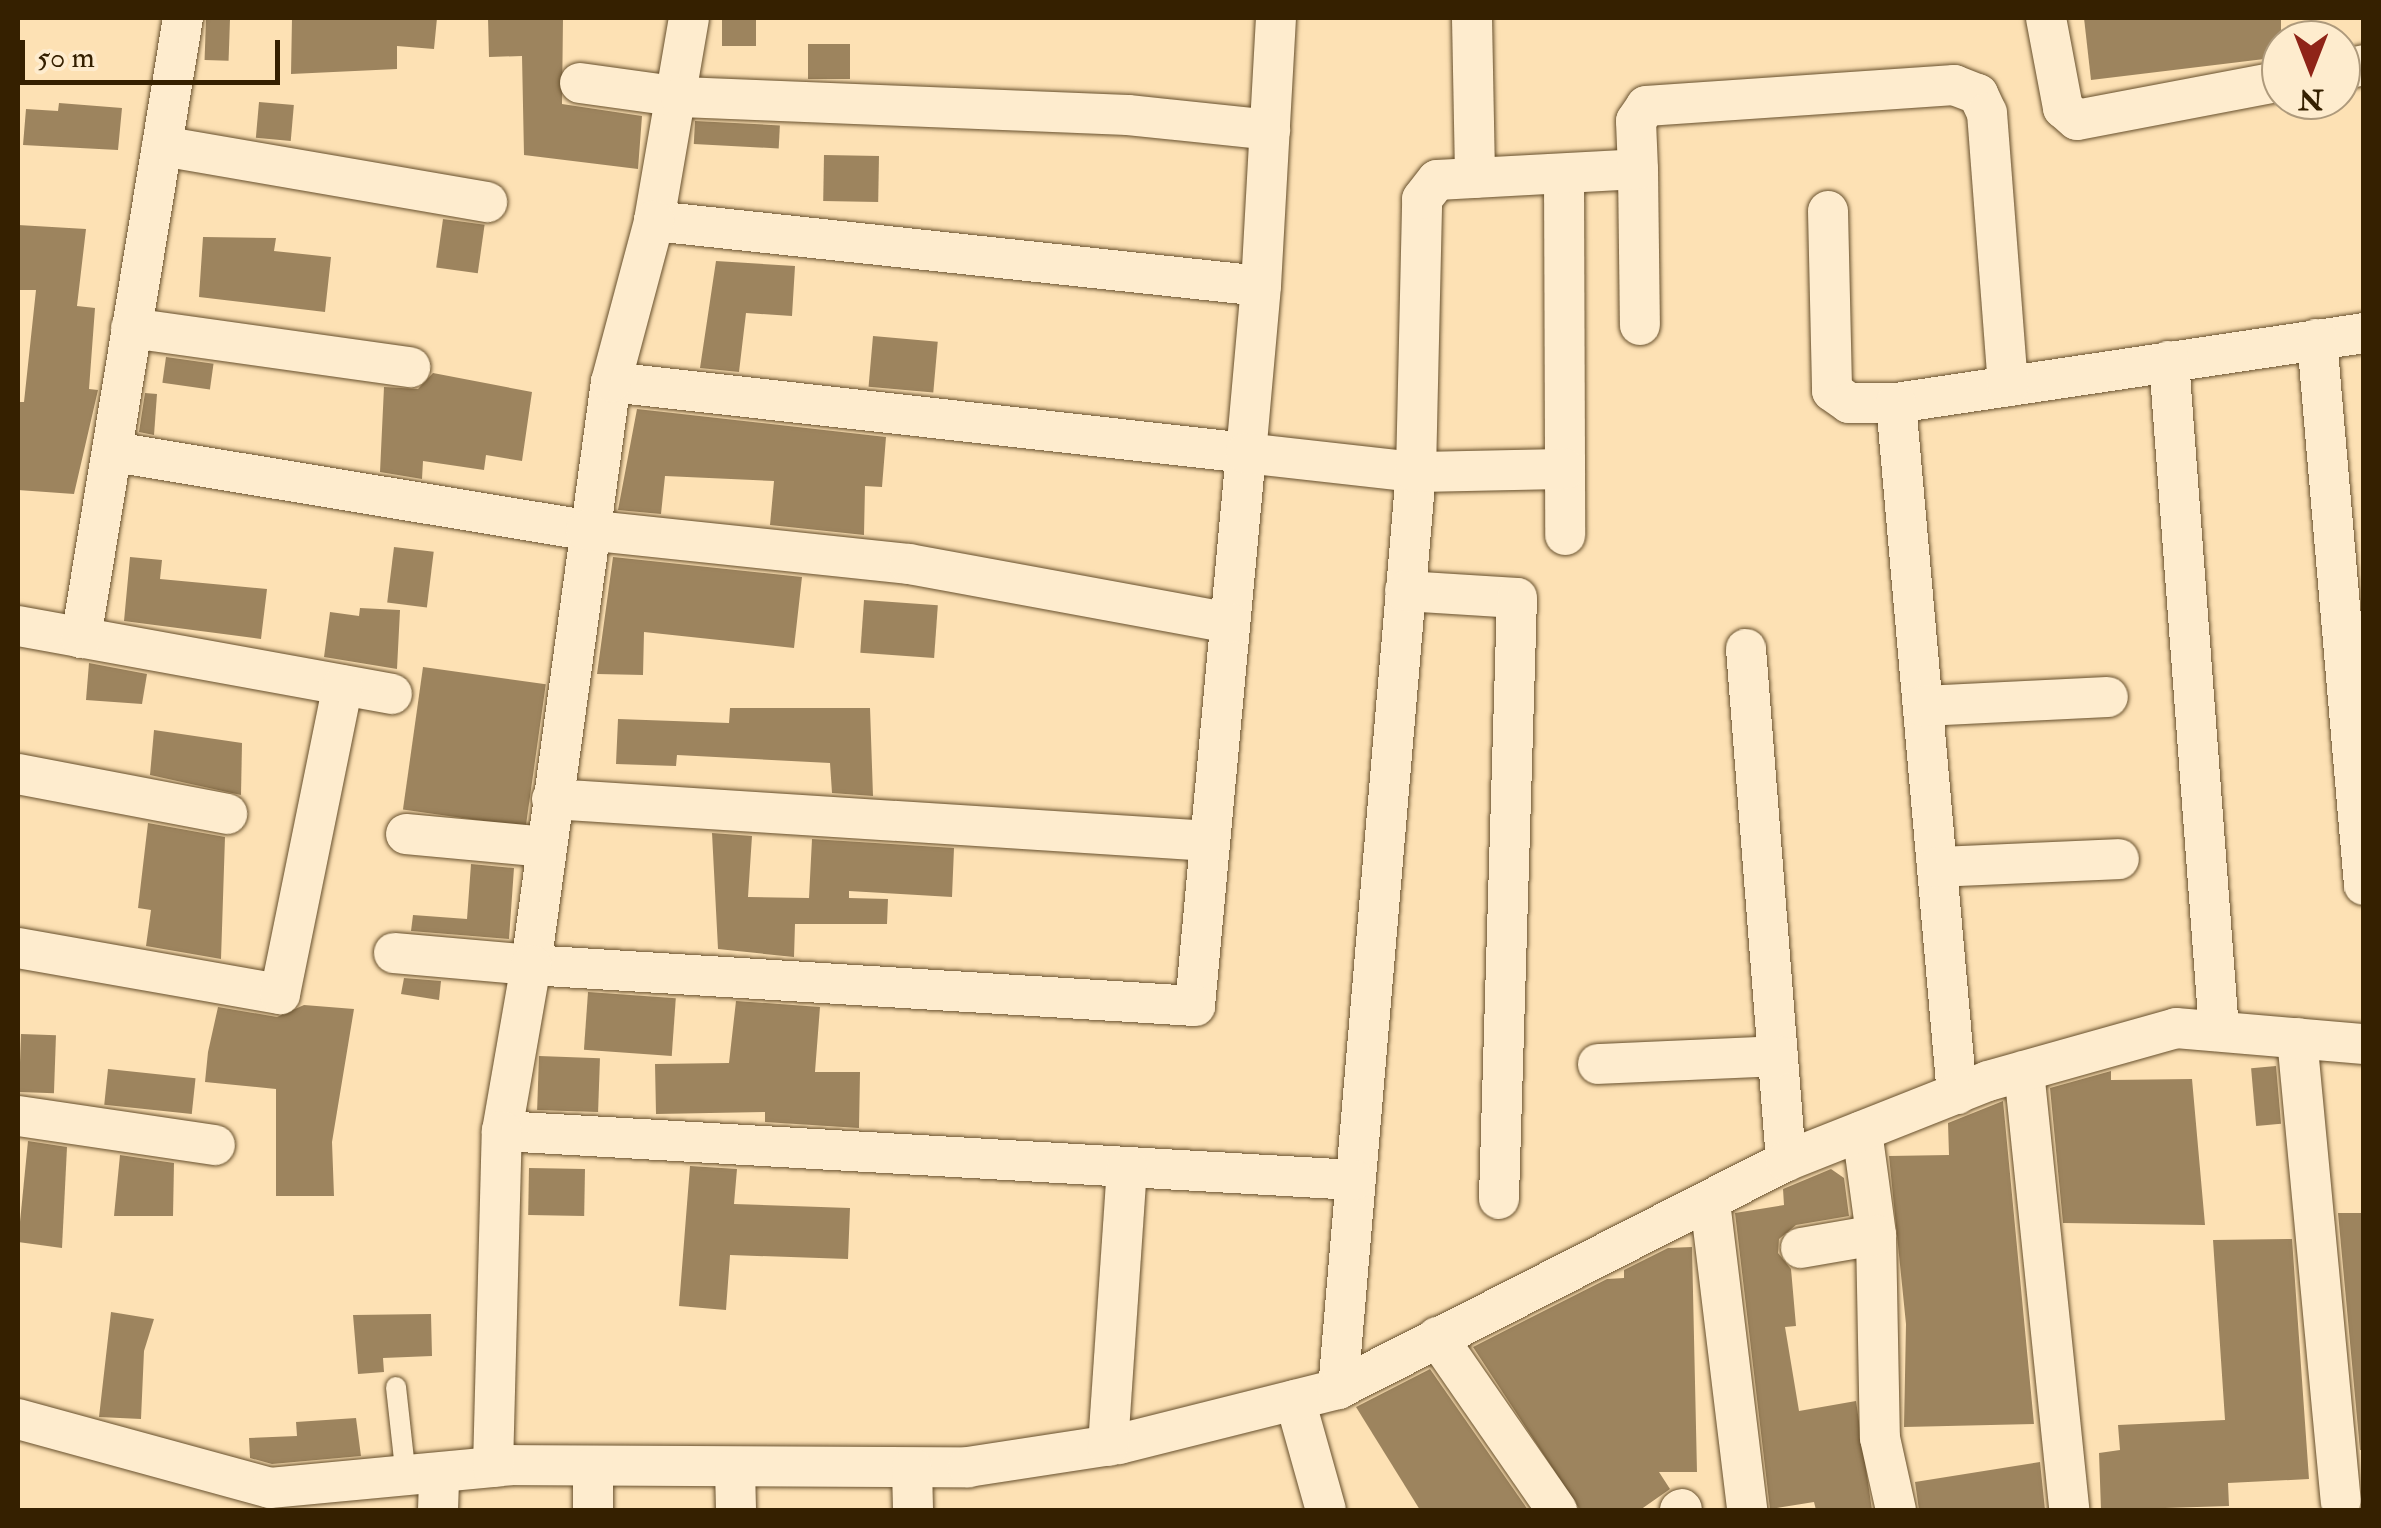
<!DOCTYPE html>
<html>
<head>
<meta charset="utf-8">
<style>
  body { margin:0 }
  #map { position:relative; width:2381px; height:1528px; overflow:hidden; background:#fde1b4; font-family:"IM FELL Double Pica",serif }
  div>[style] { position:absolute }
  .building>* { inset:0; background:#9d845e; transform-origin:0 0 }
  .roads { filter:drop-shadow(0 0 2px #67502d) drop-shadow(0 0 2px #67502d) }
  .service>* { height:20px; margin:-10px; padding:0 10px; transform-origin:10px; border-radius:10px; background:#feecce }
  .minor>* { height:40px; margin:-20px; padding:0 20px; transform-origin:20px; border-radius:20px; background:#feecce }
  span { translate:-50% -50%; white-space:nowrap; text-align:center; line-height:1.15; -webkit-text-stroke:8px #feecce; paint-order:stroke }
  .frame { position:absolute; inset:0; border:20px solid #352000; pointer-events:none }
  .north { position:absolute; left:2261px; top:20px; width:100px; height:100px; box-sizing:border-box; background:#feecce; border:2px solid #ae9a7c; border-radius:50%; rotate:180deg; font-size:28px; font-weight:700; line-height:40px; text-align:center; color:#352000 }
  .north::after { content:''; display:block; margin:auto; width:35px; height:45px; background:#8f2418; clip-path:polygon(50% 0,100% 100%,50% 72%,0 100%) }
  .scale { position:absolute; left:20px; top:40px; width:260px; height:45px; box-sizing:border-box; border:5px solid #352000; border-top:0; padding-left:12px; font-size:30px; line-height:35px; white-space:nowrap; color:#352000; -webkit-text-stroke:8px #feecce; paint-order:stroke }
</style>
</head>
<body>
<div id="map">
  <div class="building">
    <div style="clip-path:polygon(292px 18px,437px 18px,434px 49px,397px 46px,397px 69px,291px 74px)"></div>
    <div style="clip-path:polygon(488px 18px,563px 18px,562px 104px,642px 116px,638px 169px,524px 155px,522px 56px,489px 57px)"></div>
    <div style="left:722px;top:18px;width:34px;height:28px"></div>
    <div style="clip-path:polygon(2084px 18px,2281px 18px,2281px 57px,2091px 80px)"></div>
    <div style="left:206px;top:19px;width:24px;height:41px;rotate:2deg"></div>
    <div style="left:850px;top:44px;width:35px;height:42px;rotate:90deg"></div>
    <div style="left:259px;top:102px;width:35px;height:36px;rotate:5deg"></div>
    <div style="clip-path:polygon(59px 103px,122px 108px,118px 150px,23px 145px,26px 109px,58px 111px)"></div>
    <div style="left:695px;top:121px;width:85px;height:23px;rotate:3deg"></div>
    <div style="left:824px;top:155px;width:55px;height:46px;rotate:1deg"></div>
    <div style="left:443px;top:219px;width:42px;height:49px;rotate:8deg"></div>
    <div style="clip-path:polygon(18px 225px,86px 229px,77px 306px,95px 308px,89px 389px,98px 390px,74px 494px,18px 490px,18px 402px,24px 402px,36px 290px,18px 290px)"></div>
    <div style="clip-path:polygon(203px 237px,276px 238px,274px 251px,331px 257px,325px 312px,199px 297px)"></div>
    <div style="clip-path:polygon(716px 261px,795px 266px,792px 316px,746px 313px,739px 372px,700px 368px)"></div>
    <div style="left:873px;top:336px;width:65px;height:51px;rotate:5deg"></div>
    <div style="left:166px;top:357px;width:48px;height:26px;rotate:8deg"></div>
    <div style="clip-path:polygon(433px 373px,532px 392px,522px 461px,486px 455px,484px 470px,423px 461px,422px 479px,380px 472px,384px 387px,418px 389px)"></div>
    <div style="clip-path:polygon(145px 393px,157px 394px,154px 435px,139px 432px)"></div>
    <div style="clip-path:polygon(637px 409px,886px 437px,882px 487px,865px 486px,864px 535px,770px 525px,774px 481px,665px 476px,661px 514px,618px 510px)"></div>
    <div style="left:394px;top:547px;width:40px;height:56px;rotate:7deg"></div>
    <div style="clip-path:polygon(130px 557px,162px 560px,160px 579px,267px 589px,261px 639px,124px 621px)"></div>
    <div style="clip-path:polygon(613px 557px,802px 577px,794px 648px,644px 632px,643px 675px,597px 674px)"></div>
    <div style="left:864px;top:600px;width:74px;height:53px;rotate:4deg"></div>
    <div style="clip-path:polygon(360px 608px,400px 610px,397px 669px,324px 657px,330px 612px,359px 616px)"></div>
    <div style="clip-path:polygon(89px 663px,147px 674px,142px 704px,86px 700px)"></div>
    <div style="left:423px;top:667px;width:124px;height:144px;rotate:8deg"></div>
    <div style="clip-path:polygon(730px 708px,870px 708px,873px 796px,832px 793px,830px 763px,677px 755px,676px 766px,616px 764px,618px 719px,729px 723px)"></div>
    <div style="clip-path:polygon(154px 730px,242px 743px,241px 795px,150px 775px)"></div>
    <div style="clip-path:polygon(148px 823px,225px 837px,221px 959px,146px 946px,151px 910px,138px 908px)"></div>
    <div style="clip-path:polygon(712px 833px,752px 836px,748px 897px,809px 898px,812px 839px,954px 848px,952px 897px,849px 891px,849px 898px,888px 899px,887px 924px,795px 924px,794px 957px,718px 949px)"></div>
    <div style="clip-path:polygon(471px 864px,514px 868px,509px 939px,411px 931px,413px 915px,467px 919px)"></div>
    <div style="clip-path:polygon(404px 978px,441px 981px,439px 1000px,401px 994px)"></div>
    <div style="left:588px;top:992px;width:88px;height:58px;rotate:4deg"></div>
    <div style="clip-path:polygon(736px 1001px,820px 1007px,815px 1072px,860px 1072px,859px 1128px,765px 1122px,765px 1112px,656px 1114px,655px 1064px,729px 1063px)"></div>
    <div style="clip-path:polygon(304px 1005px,354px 1009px,332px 1142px,334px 1196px,276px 1196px,276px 1089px,205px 1082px,208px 1052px,218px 1007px,277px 1017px)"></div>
    <div style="left:21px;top:1034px;width:35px;height:58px;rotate:2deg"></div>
    <div style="left:539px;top:1056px;width:61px;height:54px;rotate:2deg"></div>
    <div style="left:2276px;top:1066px;width:58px;height:25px;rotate:85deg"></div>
    <div style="left:108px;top:1069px;width:88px;height:36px;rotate:6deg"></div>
    <div style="clip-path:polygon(2111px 1071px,2111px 1080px,2192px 1079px,2205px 1225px,2063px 1223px,2050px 1088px)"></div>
    <div style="clip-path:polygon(2003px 1101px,2034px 1424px,1904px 1427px,1906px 1324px,1889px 1156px,1949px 1155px,1948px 1123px)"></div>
    <div style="clip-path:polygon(28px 1141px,67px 1147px,62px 1248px,18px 1242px)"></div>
    <div style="clip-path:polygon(120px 1155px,174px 1163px,173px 1216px,114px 1216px)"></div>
    <div style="clip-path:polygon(690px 1166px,737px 1169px,734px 1204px,850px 1208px,848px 1259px,730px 1255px,726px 1310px,679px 1306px)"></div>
    <div style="left:529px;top:1168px;width:56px;height:47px;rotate:1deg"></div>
    <div style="clip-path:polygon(1831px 1169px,1844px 1178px,1849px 1216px,1796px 1225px,1779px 1239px,1778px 1253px,1791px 1269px,1796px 1326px,1785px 1327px,1799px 1411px,1856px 1401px,1872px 1510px,1816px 1510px,1814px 1502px,1770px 1509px,1735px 1213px,1784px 1205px,1783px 1189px)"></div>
    <div style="clip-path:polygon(2338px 1213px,2364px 1213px,2364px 1450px,2360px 1450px)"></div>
    <div style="clip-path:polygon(2292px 1239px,2309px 1479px,2228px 1483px,2229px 1506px,2101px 1510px,2099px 1453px,2120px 1450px,2118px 1425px,2225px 1420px,2213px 1240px)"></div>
    <div style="clip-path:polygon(1692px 1247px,1697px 1472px,1659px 1472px,1670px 1489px,1640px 1510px,1580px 1510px,1473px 1347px,1607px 1279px,1624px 1278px,1624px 1270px,1668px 1248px)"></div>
    <div style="clip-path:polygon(111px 1312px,154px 1319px,144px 1351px,141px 1419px,99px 1417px)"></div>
    <div style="clip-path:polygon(431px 1314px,432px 1356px,383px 1358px,384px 1372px,358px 1374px,353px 1315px)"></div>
    <div style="clip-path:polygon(1430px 1369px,1528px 1510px,1420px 1510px,1356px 1407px)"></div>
    <div style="clip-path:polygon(356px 1418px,361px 1456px,272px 1464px,250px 1458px,249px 1438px,297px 1436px,296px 1422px)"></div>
    <div style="clip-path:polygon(2040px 1462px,2045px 1510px,1919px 1510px,1915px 1482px)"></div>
  </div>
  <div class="roads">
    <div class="service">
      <div style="left:396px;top:1387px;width:91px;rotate:83.7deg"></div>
    </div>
    <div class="minor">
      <div style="left:689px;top:18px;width:206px;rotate:99.8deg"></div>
      <div style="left:654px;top:221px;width:610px;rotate:6.11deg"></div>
      <div style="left:1261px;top:286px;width:268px;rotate:-86.8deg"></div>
      <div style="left:1472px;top:18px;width:160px;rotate:88.9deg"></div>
      <div style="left:2046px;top:18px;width:92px;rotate:79.3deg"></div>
      <div style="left:2063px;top:108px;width:18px;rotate:41deg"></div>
      <div style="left:2077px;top:120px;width:208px;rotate:-10.8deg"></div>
      <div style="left:2341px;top:70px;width:24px;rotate:-12deg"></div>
      <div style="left:580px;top:83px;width:102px;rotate:7.9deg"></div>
      <div style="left:681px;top:97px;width:447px;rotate:2.3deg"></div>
      <div style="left:1128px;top:115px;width:143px;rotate:6deg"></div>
      <div style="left:162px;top:146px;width:330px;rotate:9.8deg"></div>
      <div style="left:1638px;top:169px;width:156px;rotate:89.3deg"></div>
      <div style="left:1564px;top:175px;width:360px;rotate:89.8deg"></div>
      <div style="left:1828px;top:211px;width:180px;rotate:88.7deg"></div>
      <div style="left:1832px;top:391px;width:21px;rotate:35deg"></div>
      <div style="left:1849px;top:403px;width:47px"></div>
      <div style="left:1896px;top:403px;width:473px;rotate:-8.5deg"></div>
      <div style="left:1261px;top:286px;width:168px;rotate:95.1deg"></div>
      <div style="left:1246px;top:453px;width:555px;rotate:95.27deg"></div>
      <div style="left:1195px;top:1006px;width:665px;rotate:-176.47deg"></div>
      <div style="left:531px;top:965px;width:588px;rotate:-82.19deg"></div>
      <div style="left:611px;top:382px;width:639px;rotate:6.38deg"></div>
      <div style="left:1246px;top:453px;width:171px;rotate:6.4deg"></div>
      <div style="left:1416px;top:472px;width:920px;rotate:94.86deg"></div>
      <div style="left:131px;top:328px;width:282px;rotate:8deg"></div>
      <div style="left:2317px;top:339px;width:548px;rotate:85.08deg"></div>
      <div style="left:2169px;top:361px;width:672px;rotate:85.73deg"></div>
      <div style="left:611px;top:382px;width:167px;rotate:-75deg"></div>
      <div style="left:1896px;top:403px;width:694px;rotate:84.96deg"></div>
      <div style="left:114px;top:452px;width:478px;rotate:9.4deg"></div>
      <div style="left:586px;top:530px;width:325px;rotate:6deg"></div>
      <div style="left:909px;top:564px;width:326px;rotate:10.4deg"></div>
      <div style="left:1565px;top:469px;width:149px;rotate:178.8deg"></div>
      <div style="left:1416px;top:472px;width:273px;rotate:-88.7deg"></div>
      <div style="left:1422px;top:199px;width:24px;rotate:-52deg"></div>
      <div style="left:1437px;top:180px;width:201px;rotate:-3.1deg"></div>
      <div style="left:1638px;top:169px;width:48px;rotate:-92.4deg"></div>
      <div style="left:1636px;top:121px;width:18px;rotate:-56deg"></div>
      <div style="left:1646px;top:106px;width:309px;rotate:-3.9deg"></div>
      <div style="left:1954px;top:85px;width:26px;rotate:21deg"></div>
      <div style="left:1978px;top:94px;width:21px;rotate:65deg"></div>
      <div style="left:1987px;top:113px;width:274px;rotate:85.6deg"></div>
      <div style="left:1405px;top:591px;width:112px;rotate:3.6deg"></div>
      <div style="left:1517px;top:598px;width:601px;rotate:91.72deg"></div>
      <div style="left:18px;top:626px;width:380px;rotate:10.3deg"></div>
      <div style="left:81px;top:638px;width:628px;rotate:-80.66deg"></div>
      <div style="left:1746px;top:649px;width:514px;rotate:85.53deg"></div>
      <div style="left:1923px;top:706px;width:185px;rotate:-2.8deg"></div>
      <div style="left:18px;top:774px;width:213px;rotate:10.8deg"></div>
      <div style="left:552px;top:799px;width:659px;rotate:3.65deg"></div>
      <div style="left:406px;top:834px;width:141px;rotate:5.3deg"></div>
      <div style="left:1937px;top:867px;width:182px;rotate:-2.5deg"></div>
      <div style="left:18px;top:948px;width:266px;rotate:10deg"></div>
      <div style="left:280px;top:994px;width:315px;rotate:-78.5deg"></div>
      <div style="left:394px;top:953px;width:138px;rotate:5deg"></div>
      <div style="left:531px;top:965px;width:169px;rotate:99.9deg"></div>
      <div style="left:502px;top:1131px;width:853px;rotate:3.29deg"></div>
      <div style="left:2297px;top:1038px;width:465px;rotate:84.6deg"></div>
      <div style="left:1598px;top:1064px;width:180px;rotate:-2.5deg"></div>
      <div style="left:2024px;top:1071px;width:441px;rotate:84.1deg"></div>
      <div style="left:18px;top:1116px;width:199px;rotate:8.4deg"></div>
      <div style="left:1862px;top:1131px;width:105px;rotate:82.3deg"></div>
      <div style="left:1876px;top:1235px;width:203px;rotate:88.9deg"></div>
      <div style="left:1880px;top:1438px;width:74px;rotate:77.5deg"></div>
      <div style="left:1710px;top:1202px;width:310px;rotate:83.1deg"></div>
      <div style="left:1801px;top:1248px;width:76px;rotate:-9.8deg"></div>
      <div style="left:1437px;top:1337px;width:211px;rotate:55.3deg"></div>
      <div style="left:1295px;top:1400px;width:114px;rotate:74.3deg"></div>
      <div style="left:18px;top:1419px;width:261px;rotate:15.3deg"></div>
      <div style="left:270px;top:1488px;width:243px;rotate:-5.4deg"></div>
      <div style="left:512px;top:1465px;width:456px;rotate:0.3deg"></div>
      <div style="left:968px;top:1467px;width:153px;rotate:-8.7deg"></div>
      <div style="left:1119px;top:1444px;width:226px;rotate:-14.1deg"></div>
      <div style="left:1338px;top:1389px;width:503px;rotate:-26.97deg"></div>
      <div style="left:1786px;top:1161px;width:217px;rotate:-21.6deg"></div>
      <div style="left:1988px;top:1081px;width:195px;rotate:-15.7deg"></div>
      <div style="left:2176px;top:1028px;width:189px;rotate:4.9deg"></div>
      <div style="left:1108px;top:1446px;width:279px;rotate:-86.1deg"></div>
      <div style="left:493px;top:1467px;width:336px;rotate:-88.5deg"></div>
      <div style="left:593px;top:1467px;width:43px;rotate:90deg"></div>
      <div style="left:735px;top:1468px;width:42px;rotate:88.6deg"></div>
      <div style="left:912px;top:1468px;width:42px;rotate:88.6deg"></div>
      <div style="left:438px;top:1510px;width:37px;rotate:-88deg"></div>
      <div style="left:1680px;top:1510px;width:2px;rotate:-27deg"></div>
    </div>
  </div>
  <div class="frame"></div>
  <div class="north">N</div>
  <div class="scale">50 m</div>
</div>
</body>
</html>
